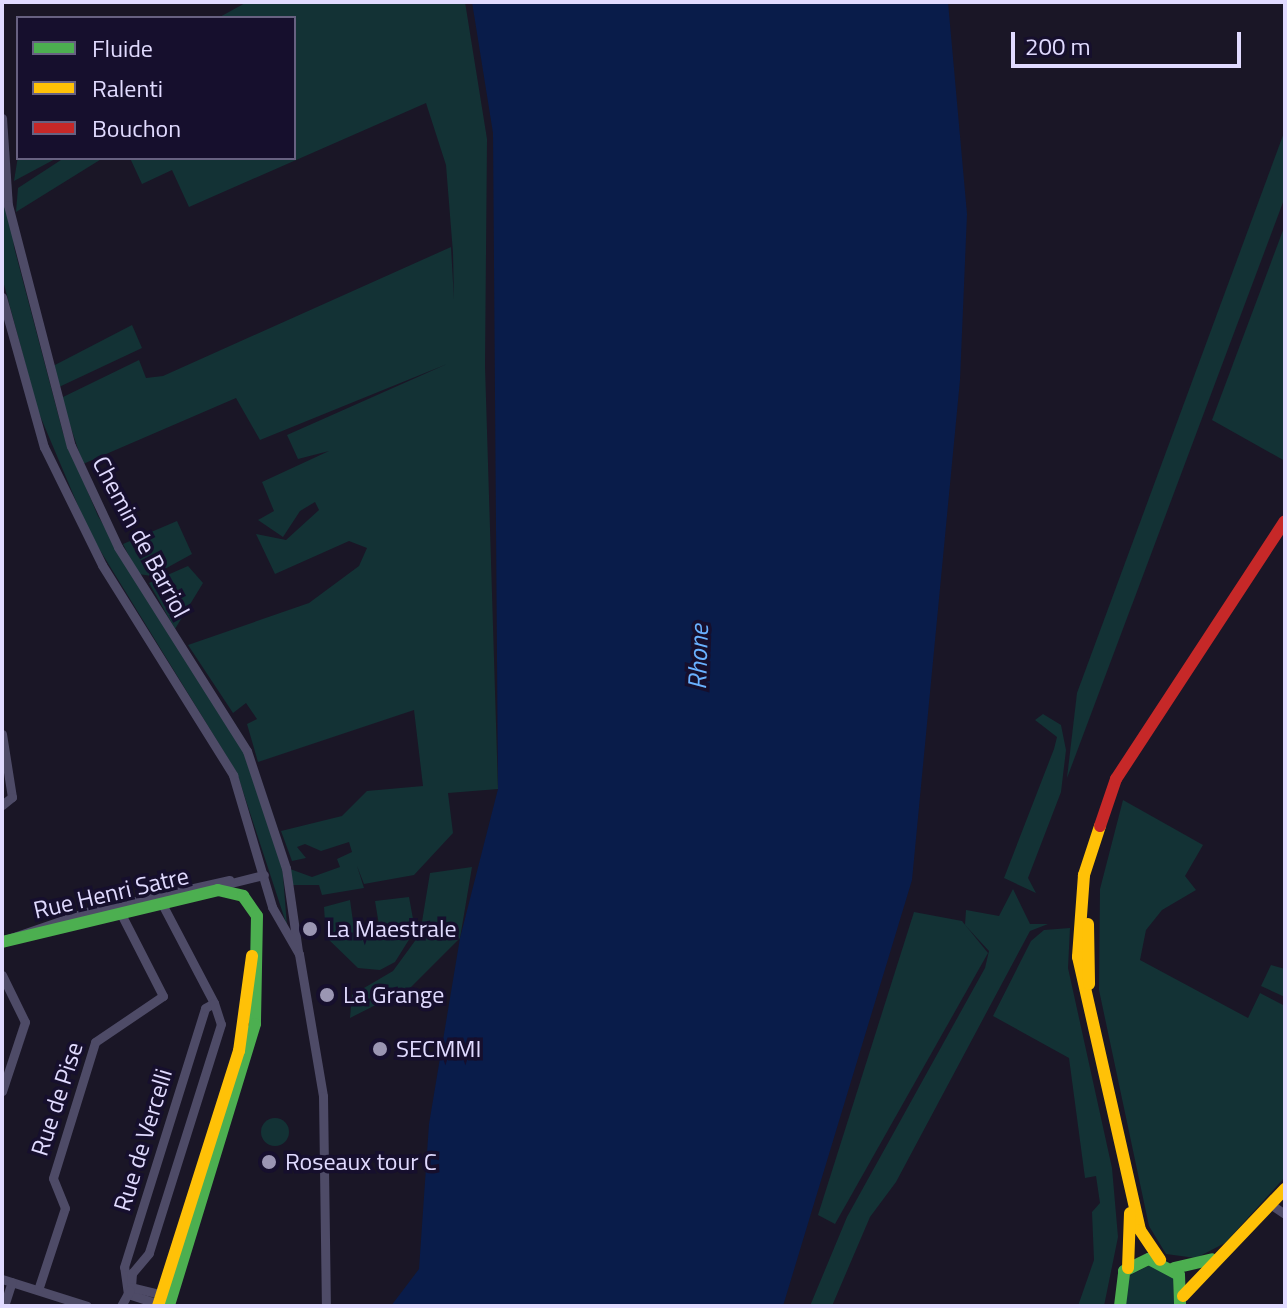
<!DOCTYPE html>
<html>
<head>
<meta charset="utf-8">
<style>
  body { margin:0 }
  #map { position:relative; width:1287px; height:1308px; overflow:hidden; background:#1a1626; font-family:"Titillium Web",sans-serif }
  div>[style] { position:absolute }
  .green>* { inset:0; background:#133235 }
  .round { border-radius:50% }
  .water>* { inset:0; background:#091c4a }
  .street>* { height:9px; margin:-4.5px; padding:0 4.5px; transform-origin:4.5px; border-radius:4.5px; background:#4e4b67 }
  .fast>* { height:12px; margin:-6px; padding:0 6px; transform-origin:6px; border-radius:6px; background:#4caf50 }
  .slow>* { height:12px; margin:-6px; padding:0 6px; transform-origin:6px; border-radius:6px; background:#ffc107 }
  .jam>* { height:12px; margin:-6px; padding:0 6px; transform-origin:6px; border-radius:6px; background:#c62828 }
  .dots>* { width:22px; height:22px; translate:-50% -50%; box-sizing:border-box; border:4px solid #160f2d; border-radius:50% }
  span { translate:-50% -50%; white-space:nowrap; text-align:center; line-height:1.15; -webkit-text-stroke:7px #160f2d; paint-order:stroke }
  .street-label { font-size:24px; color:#e1dbff }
  .poi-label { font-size:24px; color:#e1dbff }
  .left { translate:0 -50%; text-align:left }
  .water-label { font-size:26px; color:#69b1ff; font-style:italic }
  .frame { position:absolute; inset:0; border:4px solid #e1dbff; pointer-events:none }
  .legend { position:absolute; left:16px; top:16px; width:280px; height:144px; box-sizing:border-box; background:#160f2d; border:2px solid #676181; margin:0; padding:10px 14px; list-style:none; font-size:24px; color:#e1dbff }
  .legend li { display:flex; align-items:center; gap:16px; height:40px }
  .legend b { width:40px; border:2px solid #676181 }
  .scale { position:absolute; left:1011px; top:32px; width:230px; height:36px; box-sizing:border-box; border:4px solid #e1dbff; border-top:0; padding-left:10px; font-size:24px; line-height:28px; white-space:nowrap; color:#e1dbff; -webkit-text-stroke:6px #160f2d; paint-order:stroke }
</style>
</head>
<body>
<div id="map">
  <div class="green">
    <div style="clip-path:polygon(247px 2px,465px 2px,487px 139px,485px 366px,498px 789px,448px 793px,453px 833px,414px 875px,364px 884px,357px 866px,364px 888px,322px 895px,319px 885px,293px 885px,290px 869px,312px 877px,340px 867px,337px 859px,352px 852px,349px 842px,321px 851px,305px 844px,297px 847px,306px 858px,292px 861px,281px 831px,342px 816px,367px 791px,423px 786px,414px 710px,258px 762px,247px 724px,257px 719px,246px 703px,233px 713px,188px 645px,309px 603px,359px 566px,367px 548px,349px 541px,275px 574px,256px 534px,286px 540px,319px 510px,315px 502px,300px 511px,283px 537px,258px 520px,274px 511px,262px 482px,329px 451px,298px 459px,287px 435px,447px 364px,260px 440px,236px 398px,83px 464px,61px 398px,139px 360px,146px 378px,163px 376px,451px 247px,454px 300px,453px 253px,446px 165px,426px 103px,189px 207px,172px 170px,142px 184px,130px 158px,294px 158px,294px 18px,218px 18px)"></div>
    <div style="clip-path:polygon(1285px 130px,1285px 197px,1067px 778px,1077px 693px)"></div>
    <div style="clip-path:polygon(2px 131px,14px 247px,63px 433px,98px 516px,244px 750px,282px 863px,287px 926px,237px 773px,90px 534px,38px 411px,2px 277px)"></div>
    <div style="clip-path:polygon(18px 156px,18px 158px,57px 158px,14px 181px)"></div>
    <div style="clip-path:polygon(64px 158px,103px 158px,16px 212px,18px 188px)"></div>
    <div style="clip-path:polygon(1285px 225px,1285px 461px,1212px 420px)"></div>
    <div style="clip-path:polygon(132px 325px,142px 348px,59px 387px,53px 366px)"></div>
    <div style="clip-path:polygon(177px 521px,192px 554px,152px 576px,138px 574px,123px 544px)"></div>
    <div style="clip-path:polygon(188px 566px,203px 583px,175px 629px,149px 583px)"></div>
    <div style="clip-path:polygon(1043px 714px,1061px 725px,1066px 750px,1061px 792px,1028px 878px,1036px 893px,1004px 878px,1054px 749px,1057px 737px,1035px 720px)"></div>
    <div style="clip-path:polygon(1123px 800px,1203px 845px,1185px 876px,1196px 890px,1162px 910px,1146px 930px,1140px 960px,1248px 1018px,1260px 993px,1285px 1006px,1285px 1177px,1225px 1243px,1196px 1258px,1166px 1254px,1149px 1226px,1099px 990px,1100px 889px)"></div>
    <div style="clip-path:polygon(472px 867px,460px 938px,411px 987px,350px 1018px,352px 995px,393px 971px,420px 934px,430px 873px)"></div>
    <div style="clip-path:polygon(1013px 889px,1030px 924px,1048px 924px,1030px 931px,896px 1182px,870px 1217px,832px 1306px,810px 1306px,847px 1217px,985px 968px,989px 951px,965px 925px,966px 910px,999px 916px)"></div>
    <div style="clip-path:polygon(409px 897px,415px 930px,395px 962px,380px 970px,358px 968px,326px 937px,324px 907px,350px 900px,354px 929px,379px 925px,375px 901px)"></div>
    <div style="clip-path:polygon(914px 912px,962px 921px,988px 953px,835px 1224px,818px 1215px)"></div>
    <div style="clip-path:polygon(1070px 928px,1068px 968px,1112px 1168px,1118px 1237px,1104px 1306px,1078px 1306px,1094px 1260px,1092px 1212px,1100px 1203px,1096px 1176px,1085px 1178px,1069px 1058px,993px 1016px,1031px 941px,1044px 930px)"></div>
    <div style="clip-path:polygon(1271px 965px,1285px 969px,1285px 997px,1261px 986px)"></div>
    <div class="round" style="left:261px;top:1118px;width:28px;height:28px"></div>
    <div style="clip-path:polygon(1150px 1265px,1173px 1277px,1174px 1306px,1126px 1306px,1127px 1277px)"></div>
  </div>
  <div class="water">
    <div style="clip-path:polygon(472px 2px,948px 2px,967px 214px,960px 380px,912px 880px,783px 1306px,391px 1306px,419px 1269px,429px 1124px,460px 938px,498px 789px,493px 133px)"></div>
  </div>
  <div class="street">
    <div style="left:2px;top:118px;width:87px;rotate:86.1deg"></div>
    <div style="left:8px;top:205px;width:249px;rotate:75.4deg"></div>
    <div style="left:71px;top:446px;width:111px;rotate:65deg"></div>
    <div style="left:118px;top:547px;width:241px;rotate:57.7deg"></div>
    <div style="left:247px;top:751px;width:123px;rotate:71.6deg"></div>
    <div style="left:286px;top:868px;width:84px;rotate:81.8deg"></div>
    <div style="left:2px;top:297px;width:156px;rotate:74.4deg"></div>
    <div style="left:44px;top:447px;width:131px;rotate:63.8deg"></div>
    <div style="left:102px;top:565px;width:248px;rotate:58deg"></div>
    <div style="left:233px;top:775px;width:138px;rotate:73.5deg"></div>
    <div style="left:272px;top:907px;width:54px;rotate:60.1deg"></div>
    <div style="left:299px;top:954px;width:144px;rotate:80.4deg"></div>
    <div style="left:323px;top:1096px;width:210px;rotate:89.2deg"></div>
    <div style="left:2px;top:734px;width:64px;rotate:81deg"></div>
    <div style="left:12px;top:797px;width:13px;rotate:141deg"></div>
    <div style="left:227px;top:884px;width:38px;rotate:-14deg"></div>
    <div style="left:161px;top:902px;width:114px;rotate:62.3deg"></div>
    <div style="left:5px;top:940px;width:87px;rotate:-18.9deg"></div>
    <div style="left:87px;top:912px;width:146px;rotate:-12.7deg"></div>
    <div style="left:2px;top:975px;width:52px;rotate:63.9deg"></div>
    <div style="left:25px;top:1022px;width:73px;rotate:108.4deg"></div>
    <div style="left:1273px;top:1206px;width:14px;rotate:34deg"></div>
    <div style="left:2px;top:1279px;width:89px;rotate:17.6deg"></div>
    <div style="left:38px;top:1290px;width:86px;rotate:-71.8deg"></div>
    <div style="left:65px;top:1208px;width:32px;rotate:-112deg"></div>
    <div style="left:53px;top:1178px;width:142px;rotate:-72.8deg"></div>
    <div style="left:95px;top:1042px;width:82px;rotate:-34.1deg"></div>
    <div style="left:163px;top:996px;width:94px;rotate:-117.1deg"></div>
    <div style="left:162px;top:1305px;width:36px;rotate:-162deg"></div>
    <div style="left:128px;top:1294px;width:27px;rotate:-98deg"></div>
    <div style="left:124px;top:1267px;width:271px;rotate:-72.6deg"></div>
    <div style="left:205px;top:1008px;width:10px;rotate:-29deg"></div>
    <div style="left:214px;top:1003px;width:22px;rotate:72deg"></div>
    <div style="left:221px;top:1024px;width:240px;rotate:107.5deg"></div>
    <div style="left:149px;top:1253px;width:26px;rotate:130deg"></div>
    <div style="left:132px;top:1273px;width:14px;rotate:94deg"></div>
    <div style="left:131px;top:1287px;width:36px;rotate:14deg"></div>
    <div style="left:4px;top:1306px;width:25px;rotate:-72deg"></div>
    <div style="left:121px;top:1306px;width:18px;rotate:-61deg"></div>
  </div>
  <div class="fast">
    <div style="left:2px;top:942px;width:222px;rotate:-13.5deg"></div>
    <div style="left:218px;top:890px;width:26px;rotate:13deg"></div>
    <div style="left:243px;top:896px;width:24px;rotate:55deg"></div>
    <div style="left:257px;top:916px;width:108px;rotate:91.1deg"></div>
    <div style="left:255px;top:1024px;width:295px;rotate:107deg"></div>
    <div style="left:1174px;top:1268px;width:39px;rotate:-13deg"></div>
    <div style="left:1120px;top:1306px;width:35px;rotate:-83deg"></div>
    <div style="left:1124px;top:1271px;width:28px;rotate:-26deg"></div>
    <div style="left:1149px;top:1259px;width:34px;rotate:28deg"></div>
    <div style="left:1179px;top:1275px;width:31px;rotate:88deg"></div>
  </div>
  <div class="slow">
    <div style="left:1100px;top:826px;width:52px;rotate:108.1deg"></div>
    <div style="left:1084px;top:875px;width:82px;rotate:94.2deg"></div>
    <div style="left:1078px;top:957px;width:280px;rotate:77.2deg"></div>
    <div style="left:1140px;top:1230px;width:36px;rotate:56deg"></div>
    <div style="left:1088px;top:924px;width:60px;rotate:89deg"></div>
    <div style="left:1128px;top:1268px;width:55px;rotate:-87.9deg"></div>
    <div style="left:1183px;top:1296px;width:148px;rotate:-46.4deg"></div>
    <div style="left:158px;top:1306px;width:268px;rotate:-72.4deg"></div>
    <div style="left:239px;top:1051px;width:96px;rotate:-82.2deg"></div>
  </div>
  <div class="jam">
    <div style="left:1100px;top:826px;width:50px;rotate:-71.2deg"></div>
    <div style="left:1116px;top:779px;width:308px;rotate:-56.8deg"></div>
  </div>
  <div class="dots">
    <div style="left:310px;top:929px;background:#9b96b3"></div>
    <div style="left:327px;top:995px;background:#9b96b3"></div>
    <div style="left:380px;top:1049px;background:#9b96b3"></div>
    <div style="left:269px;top:1162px;background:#9b96b3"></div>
  </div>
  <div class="street-label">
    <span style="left:141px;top:537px;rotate:62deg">Chemin de Barriol</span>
    <span style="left:111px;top:893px;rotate:-13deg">Rue Henri Satre</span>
    <span style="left:57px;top:1099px;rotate:-72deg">Rue de Pise</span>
    <span style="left:143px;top:1140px;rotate:-73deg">Rue de Vercelli</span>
  </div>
  <div class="poi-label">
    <span class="left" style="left:326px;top:929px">La Maestrale</span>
    <span class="left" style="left:343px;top:995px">La Grange</span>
    <span class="left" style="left:396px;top:1049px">SECMMI</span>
    <span class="left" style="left:285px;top:1162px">Roseaux tour C</span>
  </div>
  <div class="water-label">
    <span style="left:698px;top:657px;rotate:-88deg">Rhone</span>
  </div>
  <div class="frame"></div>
  <ul class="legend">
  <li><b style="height:10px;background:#4caf50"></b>Fluide</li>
  <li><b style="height:10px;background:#ffc107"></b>Ralenti</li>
  <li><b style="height:10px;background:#c62828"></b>Bouchon</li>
  </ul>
  <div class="scale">200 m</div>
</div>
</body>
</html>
